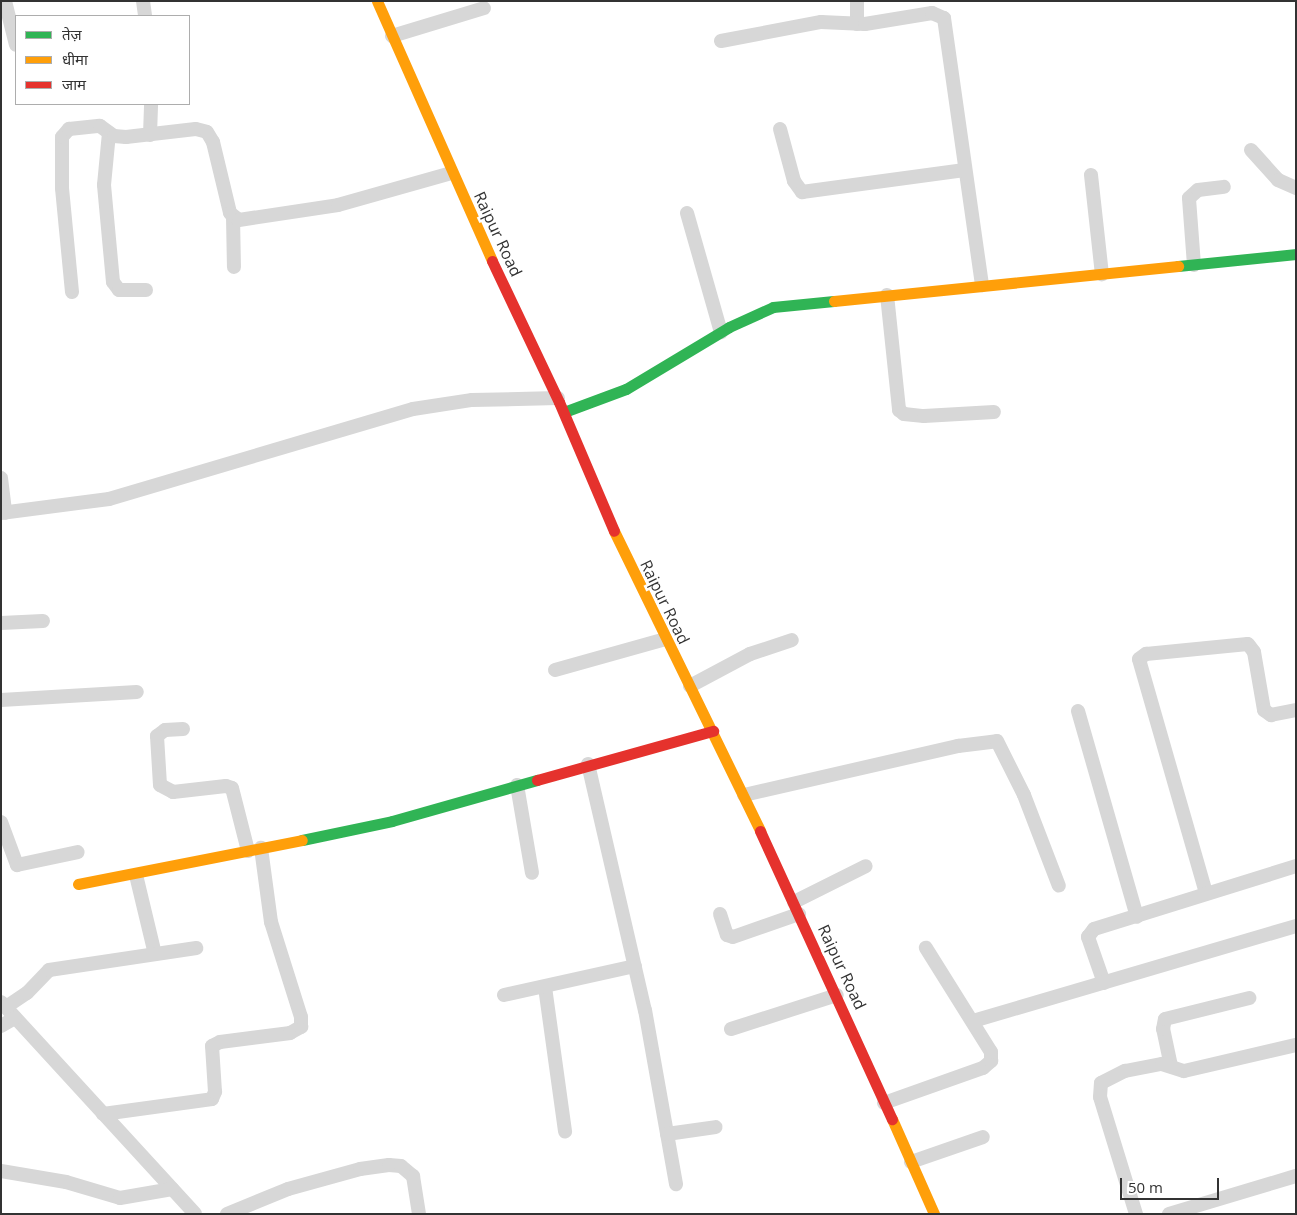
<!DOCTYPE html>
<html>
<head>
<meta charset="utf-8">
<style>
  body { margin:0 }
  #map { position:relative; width:1297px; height:1215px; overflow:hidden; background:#fff; font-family:"Open Sans","Noto Sans Devanagari",sans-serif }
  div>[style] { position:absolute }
  .street>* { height:14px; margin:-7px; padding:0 7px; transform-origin:7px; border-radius:7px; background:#d7d7d7 }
  .fast>* { height:11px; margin:-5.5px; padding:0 5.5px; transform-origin:5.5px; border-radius:5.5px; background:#30b455 }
  .slow>* { height:11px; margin:-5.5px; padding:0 5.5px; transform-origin:5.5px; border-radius:5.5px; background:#ff9f0a }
  .jam>* { height:11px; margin:-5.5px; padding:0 5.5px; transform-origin:5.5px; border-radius:5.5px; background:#e5322d }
  span { translate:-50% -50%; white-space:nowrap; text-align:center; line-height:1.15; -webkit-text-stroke:5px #fff; paint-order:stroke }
  .street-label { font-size:16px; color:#333 }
  .frame { position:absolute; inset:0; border:2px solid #333; pointer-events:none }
  .legend { position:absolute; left:15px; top:15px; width:175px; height:90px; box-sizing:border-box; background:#fff; border:1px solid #adadad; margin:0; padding:6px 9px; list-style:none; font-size:15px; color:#333 }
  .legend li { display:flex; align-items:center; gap:10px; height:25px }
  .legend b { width:25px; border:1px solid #adadad }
  .scale { position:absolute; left:1120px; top:1178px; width:99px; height:22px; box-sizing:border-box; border:2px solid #333; border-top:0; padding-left:6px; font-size:15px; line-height:18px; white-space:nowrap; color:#333; -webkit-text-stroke:4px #fff; paint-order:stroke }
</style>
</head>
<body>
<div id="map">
  <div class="street">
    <div style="left:5px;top:1px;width:45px;rotate:76deg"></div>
    <div style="left:143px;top:1px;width:15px;rotate:82deg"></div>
    <div style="left:857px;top:24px;width:23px;rotate:-90deg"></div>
    <div style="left:392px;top:36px;width:96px;rotate:-16.9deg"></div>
    <div style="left:721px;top:41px;width:102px;rotate:-10.8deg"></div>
    <div style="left:821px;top:22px;width:44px;rotate:2.6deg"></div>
    <div style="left:865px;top:24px;width:68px;rotate:-9.3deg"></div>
    <div style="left:932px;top:13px;width:13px;rotate:23deg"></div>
    <div style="left:944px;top:18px;width:270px;rotate:81.9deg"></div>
    <div style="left:780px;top:129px;width:54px;rotate:74.9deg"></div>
    <div style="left:794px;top:181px;width:14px;rotate:54deg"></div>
    <div style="left:802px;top:192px;width:164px;rotate:-7.7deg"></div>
    <div style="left:109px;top:133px;width:52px;rotate:95.5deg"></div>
    <div style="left:104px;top:185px;width:97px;rotate:84.7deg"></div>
    <div style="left:113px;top:282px;width:10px;rotate:53deg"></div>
    <div style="left:119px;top:290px;width:27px"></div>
    <div style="left:150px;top:135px;width:31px;rotate:-88deg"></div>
    <div style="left:1251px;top:150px;width:40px;rotate:48deg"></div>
    <div style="left:1278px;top:180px;width:20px;rotate:24deg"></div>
    <div style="left:1091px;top:175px;width:100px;rotate:83.7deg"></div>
    <div style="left:687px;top:213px;width:124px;rotate:74.1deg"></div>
    <div style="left:233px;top:217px;width:50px;rotate:88.9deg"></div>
    <div style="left:1194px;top:265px;width:67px;rotate:-94.3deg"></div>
    <div style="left:1189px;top:198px;width:12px;rotate:-42deg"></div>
    <div style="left:1198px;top:190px;width:26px;rotate:-7deg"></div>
    <div style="left:72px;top:292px;width:104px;rotate:-95.5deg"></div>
    <div style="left:62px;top:188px;width:51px;rotate:-90deg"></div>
    <div style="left:62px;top:137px;width:11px;rotate:-49deg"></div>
    <div style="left:69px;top:129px;width:31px;rotate:-6deg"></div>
    <div style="left:100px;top:126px;width:17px;rotate:36deg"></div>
    <div style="left:114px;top:136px;width:12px;rotate:5deg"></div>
    <div style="left:126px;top:137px;width:70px;rotate:-6.5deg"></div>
    <div style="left:196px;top:129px;width:11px;rotate:15deg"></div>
    <div style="left:207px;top:132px;width:12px;rotate:59deg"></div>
    <div style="left:213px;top:142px;width:73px;rotate:76.5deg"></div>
    <div style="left:230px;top:213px;width:11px;rotate:38deg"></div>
    <div style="left:239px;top:220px;width:100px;rotate:-8.6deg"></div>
    <div style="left:338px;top:205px;width:117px;rotate:-15.8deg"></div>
    <div style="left:887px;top:295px;width:116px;rotate:84deg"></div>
    <div style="left:899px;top:410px;width:6px;rotate:39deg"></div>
    <div style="left:904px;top:414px;width:20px;rotate:6deg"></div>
    <div style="left:924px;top:416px;width:70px;rotate:-3.3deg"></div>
    <div style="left:1px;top:478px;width:35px;rotate:83deg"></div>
    <div style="left:1px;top:513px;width:109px;rotate:-7.4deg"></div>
    <div style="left:109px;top:499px;width:317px;rotate:-16.5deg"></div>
    <div style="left:413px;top:409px;width:60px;rotate:-8.7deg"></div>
    <div style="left:472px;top:400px;width:86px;rotate:-1.3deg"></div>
    <div style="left:1px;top:623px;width:42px;rotate:-2.7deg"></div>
    <div style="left:555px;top:670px;width:114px;rotate:-15.7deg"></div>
    <div style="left:690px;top:686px;width:68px;rotate:-28.1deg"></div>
    <div style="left:750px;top:654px;width:44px;rotate:-18.4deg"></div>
    <div style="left:1px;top:700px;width:136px;rotate:-3.4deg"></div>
    <div style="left:1078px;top:711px;width:214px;rotate:74deg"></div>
    <div style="left:183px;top:729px;width:18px;rotate:177deg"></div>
    <div style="left:165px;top:730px;width:10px;rotate:143deg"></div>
    <div style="left:157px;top:736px;width:49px;rotate:86.5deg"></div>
    <div style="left:160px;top:785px;width:15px;rotate:28deg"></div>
    <div style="left:173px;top:792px;width:53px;rotate:-6.5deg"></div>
    <div style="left:226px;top:786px;width:6px;rotate:18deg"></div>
    <div style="left:232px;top:788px;width:65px;rotate:75.7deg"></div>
    <div style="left:588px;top:764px;width:253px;rotate:77deg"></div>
    <div style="left:645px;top:1010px;width:177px;rotate:79.9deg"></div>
    <div style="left:517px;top:785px;width:89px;rotate:80.3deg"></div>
    <div style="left:744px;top:795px;width:220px;rotate:-12.9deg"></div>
    <div style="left:958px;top:746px;width:39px;rotate:-7deg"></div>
    <div style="left:997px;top:741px;width:60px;rotate:63.4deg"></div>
    <div style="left:1024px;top:795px;width:97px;rotate:69deg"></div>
    <div style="left:1px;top:822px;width:46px;rotate:69.6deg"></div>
    <div style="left:17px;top:865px;width:62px;rotate:-12deg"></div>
    <div style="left:136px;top:875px;width:81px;rotate:76.5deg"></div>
    <div style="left:1206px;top:893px;width:243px;rotate:-106deg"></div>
    <div style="left:1139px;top:659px;width:9px;rotate:-36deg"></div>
    <div style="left:1146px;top:654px;width:102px;rotate:-5.6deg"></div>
    <div style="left:1248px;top:644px;width:10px;rotate:53deg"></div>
    <div style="left:1254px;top:652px;width:59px;rotate:80.2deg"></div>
    <div style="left:1264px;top:710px;width:9px;rotate:36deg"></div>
    <div style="left:1271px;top:715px;width:25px;rotate:-11deg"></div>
    <div style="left:794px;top:902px;width:80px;rotate:-26.6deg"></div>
    <div style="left:720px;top:914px;width:22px;rotate:72deg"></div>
    <div style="left:727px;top:935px;width:6px;rotate:18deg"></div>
    <div style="left:733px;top:937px;width:70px;rotate:-19.2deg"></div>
    <div style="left:1104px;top:983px;width:49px;rotate:-109.2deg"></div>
    <div style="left:1088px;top:937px;width:10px;rotate:-53deg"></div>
    <div style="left:1094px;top:929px;width:212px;rotate:-17.3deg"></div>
    <div style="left:545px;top:987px;width:146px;rotate:82.1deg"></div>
    <div style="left:504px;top:995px;width:134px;rotate:-12.5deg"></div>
    <div style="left:1px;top:1002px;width:287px;rotate:47.5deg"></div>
    <div style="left:6px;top:1007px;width:25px;rotate:-34deg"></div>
    <div style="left:27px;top:993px;width:32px;rotate:-46deg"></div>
    <div style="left:49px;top:970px;width:149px;rotate:-8.5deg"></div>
    <div style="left:973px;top:1021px;width:337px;rotate:-16.4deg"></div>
    <div style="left:1px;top:1026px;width:16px;rotate:-30deg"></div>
    <div style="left:731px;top:1029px;width:111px;rotate:-17.8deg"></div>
    <div style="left:1171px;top:1066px;width:38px;rotate:-102deg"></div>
    <div style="left:1163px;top:1029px;width:10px;rotate:-79deg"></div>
    <div style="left:1165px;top:1019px;width:87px;rotate:-14deg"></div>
    <div style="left:884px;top:1103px;width:105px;rotate:-19.5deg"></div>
    <div style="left:983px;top:1068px;width:11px;rotate:-41deg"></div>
    <div style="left:991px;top:1061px;width:9px;rotate:-90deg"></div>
    <div style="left:991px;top:1052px;width:123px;rotate:-122deg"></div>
    <div style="left:103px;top:1114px;width:110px;rotate:-7.8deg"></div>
    <div style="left:212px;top:1099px;width:8px;rotate:-67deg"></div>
    <div style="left:215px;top:1092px;width:46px;rotate:-93.7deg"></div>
    <div style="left:212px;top:1046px;width:9px;rotate:-27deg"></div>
    <div style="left:220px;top:1042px;width:71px;rotate:-7.3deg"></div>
    <div style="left:290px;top:1033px;width:13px;rotate:-29deg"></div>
    <div style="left:301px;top:1027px;width:10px;rotate:-90deg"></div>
    <div style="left:301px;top:1017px;width:100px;rotate:-107.5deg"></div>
    <div style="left:271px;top:922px;width:75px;rotate:-97.7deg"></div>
    <div style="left:667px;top:1134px;width:49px;rotate:-8.1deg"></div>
    <div style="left:911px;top:1162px;width:76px;rotate:-19.1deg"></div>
    <div style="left:1px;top:1171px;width:66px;rotate:9.6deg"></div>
    <div style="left:66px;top:1182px;width:56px;rotate:16.5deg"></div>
    <div style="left:120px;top:1198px;width:53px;rotate:-9.8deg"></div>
    <div style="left:227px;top:1214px;width:66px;rotate:-22.3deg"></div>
    <div style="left:288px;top:1189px;width:75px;rotate:-15.5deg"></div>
    <div style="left:360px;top:1169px;width:29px;rotate:-8deg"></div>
    <div style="left:389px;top:1165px;width:12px;rotate:5deg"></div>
    <div style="left:401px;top:1166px;width:16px;rotate:40deg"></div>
    <div style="left:413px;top:1176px;width:38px;rotate:81deg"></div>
    <div style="left:1136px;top:1214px;width:122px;rotate:-107.1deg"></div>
    <div style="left:1100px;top:1097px;width:14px;rotate:-86deg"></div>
    <div style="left:1101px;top:1083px;width:27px;rotate:-27deg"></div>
    <div style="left:1125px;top:1071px;width:38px;rotate:-11deg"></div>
    <div style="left:1162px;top:1064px;width:23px;rotate:18deg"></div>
    <div style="left:1184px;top:1071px;width:115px;rotate:-13.1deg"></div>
    <div style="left:1169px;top:1214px;width:133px;rotate:-16.7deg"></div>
  </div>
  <div class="fast">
    <div style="left:1178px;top:266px;width:119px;rotate:-5.8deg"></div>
    <div style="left:564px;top:412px;width:66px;rotate:-20.4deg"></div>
    <div style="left:626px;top:389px;width:120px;rotate:-31deg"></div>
    <div style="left:729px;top:327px;width:48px;rotate:-24.4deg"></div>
    <div style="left:773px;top:307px;width:61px;rotate:-5.6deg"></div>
    <div style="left:302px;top:840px;width:92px;rotate:-11.9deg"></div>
    <div style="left:392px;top:821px;width:151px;rotate:-15.8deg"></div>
  </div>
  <div class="slow">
    <div style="left:377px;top:1px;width:284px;rotate:66.1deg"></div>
    <div style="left:834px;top:301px;width:346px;rotate:-5.8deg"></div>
    <div style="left:614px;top:531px;width:334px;rotate:64deg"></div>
    <div style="left:78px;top:884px;width:228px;rotate:-11.1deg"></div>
    <div style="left:892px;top:1119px;width:104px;rotate:66.1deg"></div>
  </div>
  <div class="jam">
    <div style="left:492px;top:261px;width:156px;rotate:64.6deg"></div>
    <div style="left:559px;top:402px;width:140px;rotate:66.9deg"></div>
    <div style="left:537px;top:780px;width:183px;rotate:-15.6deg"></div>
    <div style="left:760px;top:831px;width:317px;rotate:65.4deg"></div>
  </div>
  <div class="street-label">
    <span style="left:498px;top:234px;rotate:65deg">Raipur Road</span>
    <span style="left:665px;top:602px;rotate:64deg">Raipur Road</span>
    <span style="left:842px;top:967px;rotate:65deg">Raipur Road</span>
  </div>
  <div class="frame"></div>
  <ul class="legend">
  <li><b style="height:6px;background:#30b455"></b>तेज़</li>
  <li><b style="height:6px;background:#ff9f0a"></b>धीमा</li>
  <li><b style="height:6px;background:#e5322d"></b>जाम</li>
  </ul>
  <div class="scale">50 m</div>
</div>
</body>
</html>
